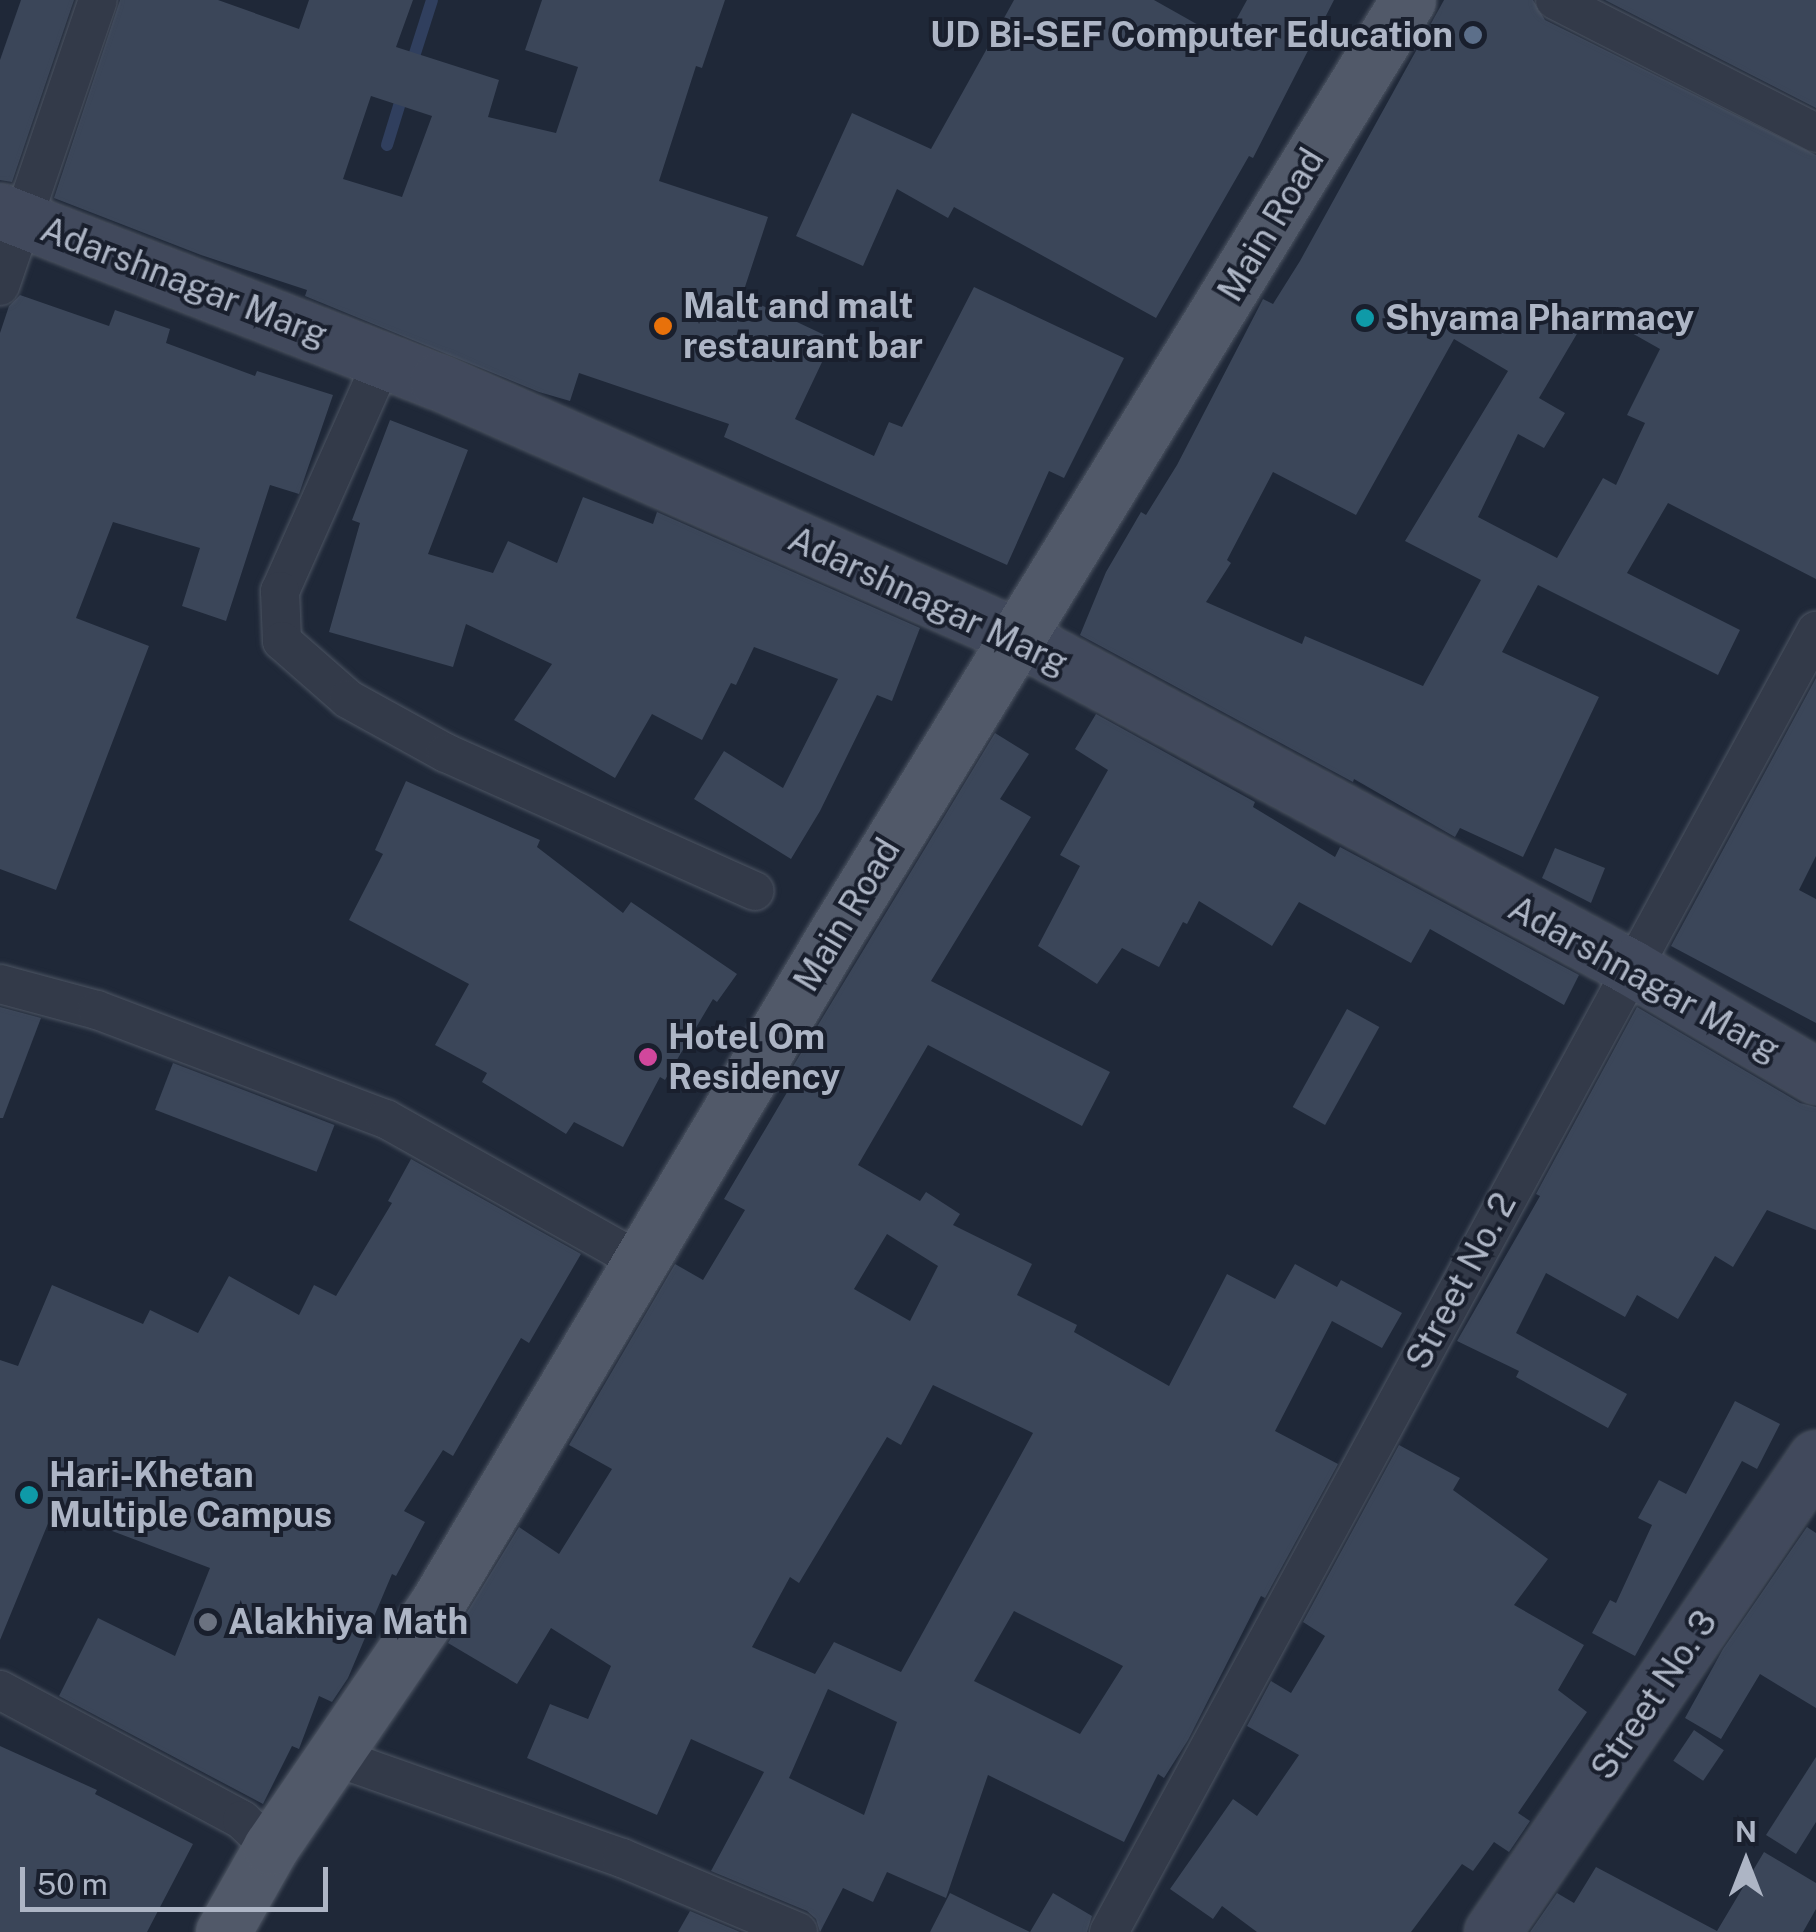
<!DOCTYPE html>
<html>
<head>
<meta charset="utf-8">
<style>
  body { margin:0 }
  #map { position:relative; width:1816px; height:1932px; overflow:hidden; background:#1f2838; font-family:"Public Sans",sans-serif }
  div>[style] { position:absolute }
  .stream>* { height:12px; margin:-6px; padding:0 6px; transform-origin:6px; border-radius:6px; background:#303f5e }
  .building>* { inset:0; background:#3b4659; transform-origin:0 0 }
  .roads { filter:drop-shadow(0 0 2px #4d5563) drop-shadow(0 0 2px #4d5563) }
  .street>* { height:38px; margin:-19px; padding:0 19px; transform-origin:19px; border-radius:19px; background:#333a49 }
  .secondary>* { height:55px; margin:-27.5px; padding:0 27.5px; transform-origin:27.5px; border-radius:27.5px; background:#41495c }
  .primary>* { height:55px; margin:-27.5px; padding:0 27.5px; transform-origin:27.5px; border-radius:27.5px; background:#515969 }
  .dots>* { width:28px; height:28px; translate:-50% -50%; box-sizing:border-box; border:5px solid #191f2d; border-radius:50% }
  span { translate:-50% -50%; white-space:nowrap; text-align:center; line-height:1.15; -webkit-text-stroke:8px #191f2d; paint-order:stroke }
  .poi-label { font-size:35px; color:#adb5c5; font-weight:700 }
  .right { translate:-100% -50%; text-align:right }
  .left { translate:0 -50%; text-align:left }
  .street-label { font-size:35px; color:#adb5c5 }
  .north { position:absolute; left:1696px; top:1812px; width:100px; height:100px; -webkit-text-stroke:8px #191f2d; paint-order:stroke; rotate:0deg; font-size:28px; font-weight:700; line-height:40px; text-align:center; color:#adb5c5 }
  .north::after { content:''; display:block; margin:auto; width:35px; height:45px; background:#adb5c5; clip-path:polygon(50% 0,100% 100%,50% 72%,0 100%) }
  .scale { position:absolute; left:20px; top:1867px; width:308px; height:45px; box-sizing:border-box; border:5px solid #adb5c5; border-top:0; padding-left:12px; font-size:30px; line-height:35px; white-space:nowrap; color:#adb5c5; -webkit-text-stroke:8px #191f2d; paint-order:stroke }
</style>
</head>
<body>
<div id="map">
  <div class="stream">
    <div style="left:410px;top:69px;width:72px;rotate:-72.3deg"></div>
    <div style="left:387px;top:145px;width:54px;rotate:-72.9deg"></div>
  </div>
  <div class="building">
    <div style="clip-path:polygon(21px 0,74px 0,12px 182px,0 180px,0 60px)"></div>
    <div style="clip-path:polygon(evenodd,120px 0,218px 0,299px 29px,309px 0,413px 0,396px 47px,499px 80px,488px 117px,556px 133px,578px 67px,525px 50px,542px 0,725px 0,702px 68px,696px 66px,659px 181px,768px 217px,742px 296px,833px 339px,795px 419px,874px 456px,889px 422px,902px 427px,974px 287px,1124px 358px,1064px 478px,1049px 471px,1007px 565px,724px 437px,729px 424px,579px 373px,570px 401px,539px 392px,305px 296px,307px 290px,201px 255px,54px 198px,120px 0,371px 96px,432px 116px,402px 197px,343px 179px,371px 96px)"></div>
    <div style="clip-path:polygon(1014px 0,1154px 0,1225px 40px,1247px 0,1334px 0,1253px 158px,1249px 156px,1156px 318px,954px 207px,948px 218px,897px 189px,863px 266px,796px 236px,852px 113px,931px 149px)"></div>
    <div style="clip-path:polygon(evenodd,1444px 0,1533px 0,1545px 20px,1816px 155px,1816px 579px,1668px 503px,1627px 573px,1740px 630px,1718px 675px,1538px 585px,1502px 652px,1599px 697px,1523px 857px,1460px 828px,1455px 837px,1354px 779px,1353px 782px,1080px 635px,1106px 572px,1141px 512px,1146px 515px,1177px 465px,1263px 299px,1273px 304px,1300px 261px,1444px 0,1591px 310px,1660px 349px,1627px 415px,1645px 423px,1616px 485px,1603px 478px,1557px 558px,1478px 517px,1518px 434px,1544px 448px,1565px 413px,1539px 398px,1591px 310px,1444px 0,1454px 339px,1508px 371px,1405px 541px,1481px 580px,1423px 686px,1305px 636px,1302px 644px,1206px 602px,1231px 563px,1227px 560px,1273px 472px,1356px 515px,1454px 339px)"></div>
    <div style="clip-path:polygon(1605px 0,1816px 0,1816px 108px)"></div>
    <div style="clip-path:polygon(20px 295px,109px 326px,115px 310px,170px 329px,166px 343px,255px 376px,257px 371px,333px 395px,299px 494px,270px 485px,226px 621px,182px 606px,200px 548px,113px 522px,76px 618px,149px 646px,56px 890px,0 869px,0 333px,9px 306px)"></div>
    <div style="clip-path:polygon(390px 420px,468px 450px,428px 554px,493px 573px,508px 541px,557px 563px,583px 497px,653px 524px,657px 512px,920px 628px,892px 701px,877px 695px,820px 811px,791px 859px,694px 799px,724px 751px,783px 788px,838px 679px,754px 647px,736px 685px,731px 683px,702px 740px,652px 714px,615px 778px,514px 720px,552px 664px,466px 624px,453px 667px,329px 632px,360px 523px,352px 520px)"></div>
    <div style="clip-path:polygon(1816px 678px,1816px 856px,1799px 890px,1816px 899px,1816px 1023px,1671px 946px)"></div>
    <div style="clip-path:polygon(1096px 714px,1255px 802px,1253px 807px,1335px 857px,1340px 847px,1579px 975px,1564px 1005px,1430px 929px,1411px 963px,1299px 902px,1272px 946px,1199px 901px,1187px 924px,1183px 922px,1159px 967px,1122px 948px,1097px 984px,1038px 946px,1080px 866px,1060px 855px,1108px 770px,1075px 749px)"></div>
    <div style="clip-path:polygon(evenodd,995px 733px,1029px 754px,1000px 799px,1031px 817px,931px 981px,1110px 1072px,1082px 1126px,928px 1045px,858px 1165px,920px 1201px,926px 1192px,960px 1214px,953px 1225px,1032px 1264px,1017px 1295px,1077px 1325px,1074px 1332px,1169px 1386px,1227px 1274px,1275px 1299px,1295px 1264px,1337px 1287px,1341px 1280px,1402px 1313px,1382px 1348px,1332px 1321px,1275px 1431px,1338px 1464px,1265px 1598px,1261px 1596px,1188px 1740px,1164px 1778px,1158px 1774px,1124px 1842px,988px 1775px,946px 1898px,887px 1872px,873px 1902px,843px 1888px,820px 1932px,816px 1919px,807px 1911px,711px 1871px,764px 1772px,691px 1739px,657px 1815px,527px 1758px,550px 1704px,588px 1719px,611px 1666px,551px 1628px,517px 1684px,448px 1643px,519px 1527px,559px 1554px,612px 1469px,569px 1445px,675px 1264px,703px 1280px,745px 1210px,724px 1199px,799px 1072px,792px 1068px,995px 733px,887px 1234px,938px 1266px,910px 1321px,854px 1289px,887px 1234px,995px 733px,933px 1385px,1033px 1433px,901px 1672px,834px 1642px,815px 1674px,752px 1647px,790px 1577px,799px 1583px,887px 1437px,901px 1445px,933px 1385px,995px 733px,1014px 1611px,1123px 1666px,1080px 1734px,974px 1681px,1014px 1611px,995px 733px,828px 1689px,897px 1722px,864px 1815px,789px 1778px,828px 1689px)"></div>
    <div style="clip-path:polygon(406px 781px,540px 840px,537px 847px,623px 913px,631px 902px,737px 974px,717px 1002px,713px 999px,665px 1080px,660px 1077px,623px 1147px,574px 1122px,566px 1134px,482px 1082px,487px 1073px,435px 1045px,469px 984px,349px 920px,383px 854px,375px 850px)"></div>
    <div style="clip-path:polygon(1555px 848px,1605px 868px,1591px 903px,1542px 878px)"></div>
    <div style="clip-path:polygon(0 1007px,41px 1018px,3px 1118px,0 1118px)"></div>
    <div style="clip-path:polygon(1637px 1007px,1800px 1103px,1816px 1107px,1816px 1230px,1767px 1210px,1733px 1267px,1715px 1256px,1678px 1319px,1637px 1295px,1625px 1317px,1546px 1273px,1516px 1333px,1627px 1394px,1608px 1428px,1516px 1377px,1519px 1371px,1457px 1341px,1540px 1196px,1536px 1194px)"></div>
    <div style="left:1347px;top:1009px;width:37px;height:112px;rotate:29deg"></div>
    <div style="left:173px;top:1063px;width:173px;height:50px;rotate:21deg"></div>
    <div style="clip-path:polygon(411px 1159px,581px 1254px,529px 1343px,521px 1338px,453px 1456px,443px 1450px,404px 1511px,425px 1522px,396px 1576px,392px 1574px,348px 1678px,332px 1702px,319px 1696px,299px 1749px,292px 1746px,263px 1804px,59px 1696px,98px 1618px,175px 1656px,210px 1568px,54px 1509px,0 1640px,0 1360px,18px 1366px,52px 1285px,143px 1324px,150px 1310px,198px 1333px,229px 1276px,299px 1315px,314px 1285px,336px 1296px,392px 1203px,388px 1201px)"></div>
    <div style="clip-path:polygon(1735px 1401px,1780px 1424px,1757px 1469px,1742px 1461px,1635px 1656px,1592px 1633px,1610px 1600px,1616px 1603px,1652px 1525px,1638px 1518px,1659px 1480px,1686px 1494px)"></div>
    <div style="clip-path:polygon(1399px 1445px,1460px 1478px,1453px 1490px,1548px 1559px,1514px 1605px,1584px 1645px,1558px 1690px,1587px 1712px,1518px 1813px,1530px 1821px,1509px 1852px,1494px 1842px,1473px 1871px,1462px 1864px,1411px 1932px,1257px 1932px,1222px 1906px,1213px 1919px,1170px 1889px,1233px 1799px,1257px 1816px,1299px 1755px,1247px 1726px,1271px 1681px,1291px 1693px,1325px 1636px,1303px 1622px)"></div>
    <div style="clip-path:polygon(1807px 1527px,1816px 1533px,1816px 1708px,1760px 1674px,1721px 1739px,1685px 1718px,1723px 1649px)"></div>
    <div style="left:1694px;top:1730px;width:36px;height:37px;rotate:34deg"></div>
    <div style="clip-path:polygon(0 1746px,97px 1790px,95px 1794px,193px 1844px,147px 1932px,0 1932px)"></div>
    <div style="clip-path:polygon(1816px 1757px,1816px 1822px,1796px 1854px,1766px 1835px)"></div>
    <div style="clip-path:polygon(1764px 1852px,1816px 1883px,1816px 1909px,1803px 1932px,1530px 1932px,1557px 1893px,1574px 1903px,1596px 1867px,1717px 1931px)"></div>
    <div style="clip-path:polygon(950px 1893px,1030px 1932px,1053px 1893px,1092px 1916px,1087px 1932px,930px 1932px)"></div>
    <div style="clip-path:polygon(690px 1911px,740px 1932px,678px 1932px)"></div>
  </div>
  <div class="roads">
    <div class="street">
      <div style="left:1555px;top:0;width:293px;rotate:27deg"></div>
      <div style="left:0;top:286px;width:302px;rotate:-71.1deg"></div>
      <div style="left:383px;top:360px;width:253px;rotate:114deg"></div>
      <div style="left:280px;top:591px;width:50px;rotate:87.7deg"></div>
      <div style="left:282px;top:641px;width:88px;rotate:41.3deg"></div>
      <div style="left:348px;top:699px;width:112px;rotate:28.9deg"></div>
      <div style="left:446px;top:753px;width:338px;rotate:24.1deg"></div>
      <div style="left:0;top:984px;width:100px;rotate:15deg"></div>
      <div style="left:97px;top:1010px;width:309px;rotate:20.7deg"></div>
      <div style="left:386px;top:1119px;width:290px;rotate:29.3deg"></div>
      <div style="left:0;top:1690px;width:275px;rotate:28.2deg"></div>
      <div style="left:242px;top:1820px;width:40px;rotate:43deg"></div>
      <div style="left:335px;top:1757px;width:304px;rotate:19.4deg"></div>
      <div style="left:622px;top:1858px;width:191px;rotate:22.8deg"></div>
      <div style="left:1109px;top:1932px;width:1481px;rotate:-61.48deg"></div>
    </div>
    <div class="secondary">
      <div style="left:0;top:211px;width:469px;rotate:21.3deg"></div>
      <div style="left:437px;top:381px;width:635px;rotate:23.78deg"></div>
      <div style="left:1018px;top:637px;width:695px;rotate:28.33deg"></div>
      <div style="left:1630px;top:967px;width:216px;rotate:30.4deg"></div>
      <div style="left:1492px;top:1932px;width:574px;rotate:-55.65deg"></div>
    </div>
    <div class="primary">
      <div style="left:223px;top:1932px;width:98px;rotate:-60.5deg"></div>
      <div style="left:271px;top:1847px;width:291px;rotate:-55.7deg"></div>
      <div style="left:435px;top:1607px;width:784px;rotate:-59.25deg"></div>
      <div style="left:836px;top:933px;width:1094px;rotate:-58.49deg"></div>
    </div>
  </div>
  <div class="dots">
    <div style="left:1473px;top:35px;background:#5c6f8a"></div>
    <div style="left:1365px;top:318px;background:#0f9aa8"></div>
    <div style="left:663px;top:326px;background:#e8710a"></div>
    <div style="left:648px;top:1057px;background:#d1479c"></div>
    <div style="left:29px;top:1495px;background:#0f9aa8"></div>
    <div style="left:208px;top:1622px;background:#6b7280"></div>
  </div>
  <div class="poi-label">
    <span class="right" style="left:1453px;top:35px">UD Bi-SEF Computer Education</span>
    <span class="left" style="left:683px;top:326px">Malt and malt<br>restaurant bar</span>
    <span class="left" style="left:1385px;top:318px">Shyama Pharmacy</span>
    <span class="left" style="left:668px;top:1057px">Hotel Om<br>Residency</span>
    <span class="left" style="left:49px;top:1495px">Hari-Khetan<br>Multiple Campus</span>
    <span class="left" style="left:228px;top:1622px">Alakhiya Math</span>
  </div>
  <div class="street-label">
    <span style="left:1271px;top:225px;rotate:-59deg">Main Road</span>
    <span style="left:184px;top:282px;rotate:21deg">Adarshnagar Marg</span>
    <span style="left:928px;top:601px;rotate:25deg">Adarshnagar Marg</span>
    <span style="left:847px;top:915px;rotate:-59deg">Main Road</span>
    <span style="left:1644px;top:979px;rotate:29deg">Adarshnagar Marg</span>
    <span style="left:1461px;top:1281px;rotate:-62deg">Street No. 2</span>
    <span style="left:1654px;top:1695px;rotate:-56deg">Street No. 3</span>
  </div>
  <div class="north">N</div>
  <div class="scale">50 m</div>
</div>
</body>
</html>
